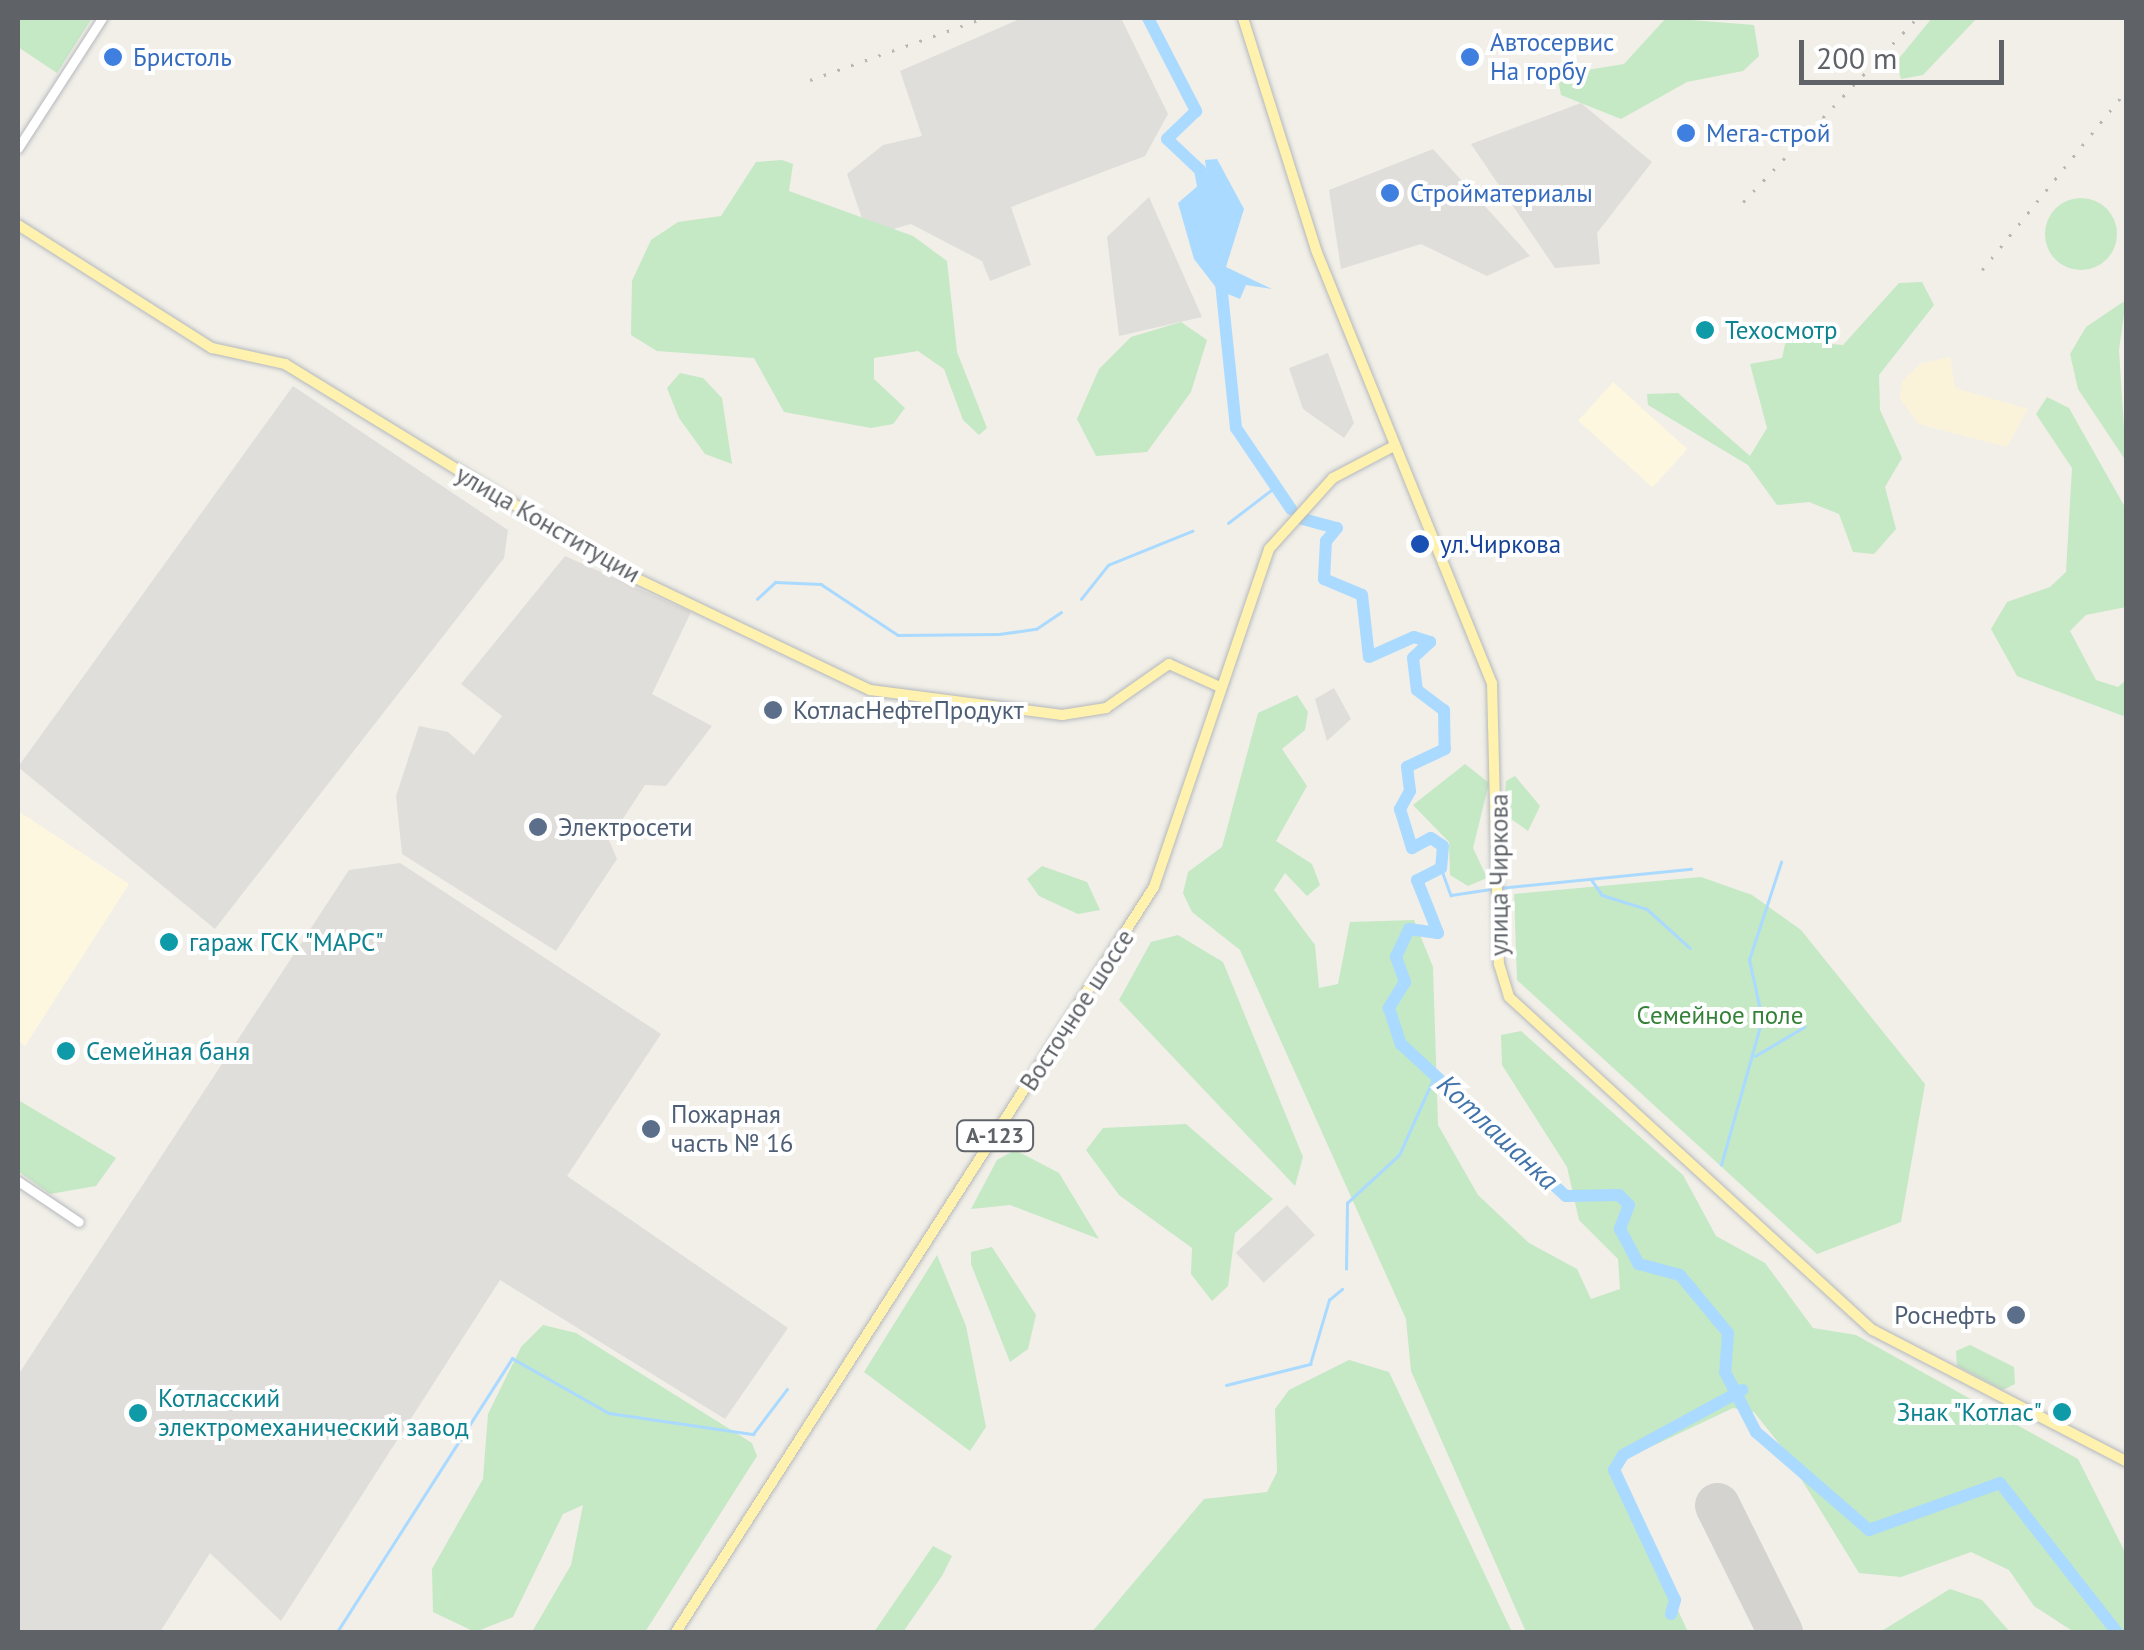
<!DOCTYPE html>
<html>
<head>
<meta charset="utf-8">
<style>
  body { margin:0 }
  #map { position:relative; width:2144px; height:1650px; overflow:hidden; background:#f1efe8; font-family:"PT Sans",sans-serif }
  div>[style] { position:absolute }
  .commercial>* { inset:0; background:#fef7e0; transform-origin:0 0 }
  .industrial>* { inset:0; background:#e0deda; transform-origin:0 0 }
  .green>* { inset:0; background:#c5e8c5 }
  .round { border-radius:50% }
  .sand>* { inset:0; background:#fbf3d9 }
  .water>* { inset:0; background:#aadaff }
  .stream>* { height:2.5px; margin:-1.25px; padding:0 1.25px; transform-origin:1.25px; border-radius:1.25px; background:#aadaff }
  .river>* { height:12px; margin:-6px; padding:0 6px; transform-origin:6px; border-radius:6px; background:#aadaff }
  .runway>* { height:45px; margin:-22.5px; padding:0 22.5px; transform-origin:22.5px; border-radius:22.5px; background:#d4d3d0 }
  .roads { filter:drop-shadow(0 0 2px #b5b8bc) drop-shadow(0 0 2px #b5b8bc) }
  .minor>* { height:9px; margin:-4.5px; padding:0 4.5px; transform-origin:4.5px; border-radius:4.5px; background:#fff }
  .major>* { height:10px; margin:-5px; padding:0 5px; transform-origin:5px; border-radius:5px; background:#fff2af }
  .rail>* { height:2.5px; margin-top:-1.25px; transform-origin:0; background:repeating-linear-gradient(90deg,#b6b7b8 0 2.5px,transparent 0 14.5px) }
  .dots>* { width:28px; height:28px; translate:-50% -50%; box-sizing:border-box; border:5px solid #fff; border-radius:50% }
  span { translate:-50% -50%; white-space:nowrap; text-align:center; line-height:1.15; -webkit-text-stroke:8px #fff; paint-order:stroke }
  .shield-label span { padding:2px 8px; background:#fff; border:2px solid; border-radius:8px; -webkit-text-stroke-width:0 }
  .shield-label { font-size:22px; color:#5f6368; font-weight:700 }
  .shop-label { font-size:25px; color:#366cbe }
  .left { translate:0 -50%; text-align:left }
  .culture-label { font-size:25px; color:#0d838f }
  .right { translate:-100% -50%; text-align:right }
  .street-label { font-size:25px; color:#5f6368 }
  .transit-label { font-size:25px; color:#164399 }
  .service-label { font-size:25px; color:#4e5e75 }
  .park-label { font-size:25px; color:#348238 }
  .water-label { font-size:28px; color:#4174aa; font-style:italic }
  .frame { position:absolute; inset:0; border:20px solid #5f6368; pointer-events:none }
  .scale { position:absolute; left:1799px; top:40px; width:205px; height:45px; box-sizing:border-box; border:5px solid #5f6368; border-top:0; padding-left:12px; font-size:30px; line-height:35px; white-space:nowrap; color:#5f6368; -webkit-text-stroke:8px #fff; paint-order:stroke }
</style>
</head>
<body>
<div id="map">
  <div class="commercial">
    <div style="left:1613px;top:382px;width:100px;height:52px;rotate:42deg"></div>
    <div style="clip-path:polygon(18px 811px,129px 884px,25px 1046px,18px 1040px)"></div>
  </div>
  <div class="industrial">
    <div style="clip-path:polygon(1022px 18px,1121px 18px,1168px 114px,1145px 156px,1011px 207px,1031px 265px,990px 281px,982px 261px,911px 224px,868px 236px,847px 174px,883px 145px,922px 136px,900px 71px)"></div>
    <div style="clip-path:polygon(1581px 103px,1652px 162px,1597px 233px,1600px 264px,1555px 268px,1471px 144px)"></div>
    <div style="clip-path:polygon(1433px 149px,1530px 256px,1487px 276px,1421px 244px,1341px 269px,1329px 190px)"></div>
    <div style="clip-path:polygon(1149px 197px,1202px 317px,1119px 336px,1107px 237px)"></div>
    <div style="clip-path:polygon(1328px 353px,1354px 423px,1344px 438px,1303px 409px,1289px 368px)"></div>
    <div style="clip-path:polygon(293px 386px,508px 530px,504px 558px,215px 929px,18px 767px)"></div>
    <div style="clip-path:polygon(565px 556px,691px 612px,652px 694px,712px 726px,666px 786px,645px 785px,609px 840px,617px 859px,556px 951px,402px 854px,396px 796px,419px 726px,448px 732px,474px 755px,502px 716px,461px 684px)"></div>
    <div style="clip-path:polygon(1334px 688px,1351px 719px,1327px 741px,1315px 699px)"></div>
    <div style="clip-path:polygon(400px 863px,661px 1034px,567px 1176px,788px 1328px,725px 1419px,500px 1280px,281px 1621px,210px 1553px,160px 1632px,18px 1632px,18px 1375px,349px 870px)"></div>
    <div style="left:1287px;top:1205px;width:41px;height:70px;rotate:47deg"></div>
  </div>
  <div class="green">
    <div style="clip-path:polygon(18px 18px,92px 18px,57px 73px,18px 47px)"></div>
    <div style="clip-path:polygon(1666px 18px,1754px 25px,1759px 56px,1743px 71px,1687px 82px,1621px 119px,1561px 95px,1557px 75px,1624px 64px)"></div>
    <div style="clip-path:polygon(1932px 18px,1977px 18px,1923px 75px,1901px 79px,1896px 62px)"></div>
    <div style="clip-path:polygon(782px 160px,793px 164px,789px 191px,913px 236px,947px 261px,957px 352px,987px 428px,979px 435px,963px 420px,944px 369px,918px 351px,874px 358px,874px 379px,905px 408px,893px 424px,871px 428px,784px 412px,754px 358px,657px 351px,631px 335px,632px 281px,651px 240px,678px 222px,721px 216px,756px 162px)"></div>
    <div class="round" style="left:2045px;top:198px;width:72px;height:72px"></div>
    <div style="clip-path:polygon(1922px 282px,1934px 305px,1879px 375px,1880px 410px,1902px 458px,1885px 487px,1896px 529px,1874px 554px,1853px 552px,1839px 514px,1809px 502px,1777px 505px,1748px 465px,1648px 405px,1647px 394px,1678px 393px,1750px 456px,1767px 428px,1750px 364px,1782px 358px,1786px 340px,1843px 345px,1899px 283px)"></div>
    <div style="clip-path:polygon(2126px 300px,2119px 350px,2126px 461px,2078px 389px,2070px 354px,2086px 327px)"></div>
    <div style="clip-path:polygon(1181px 322px,1207px 340px,1191px 392px,1147px 452px,1096px 456px,1077px 419px,1099px 369px,1131px 337px)"></div>
    <div style="clip-path:polygon(680px 373px,703px 378px,722px 398px,732px 464px,705px 454px,679px 418px,667px 388px)"></div>
    <div style="clip-path:polygon(2047px 397px,2069px 408px,2126px 509px,2126px 607px,2086px 615px,2070px 631px,2096px 680px,2118px 687px,2126px 680px,2126px 717px,2017px 676px,1991px 629px,2007px 602px,2050px 587px,2066px 572px,2072px 468px,2036px 414px)"></div>
    <div style="clip-path:polygon(1297px 695px,1308px 712px,1305px 730px,1282px 749px,1307px 786px,1276px 841px,1312px 864px,1320px 885px,1307px 896px,1285px 873px,1274px 890px,1315px 945px,1319px 988px,1338px 984px,1350px 922px,1414px 920px,1433px 967px,1438px 1125px,1478px 1195px,1529px 1243px,1577px 1269px,1591px 1299px,1620px 1289px,1618px 1259px,1579px 1220px,1567px 1167px,1502px 1065px,1501px 1035px,1521px 1031px,1683px 1175px,1716px 1236px,1765px 1263px,1813px 1328px,1856px 1335px,2078px 1459px,2126px 1554px,2126px 1632px,2074px 1632px,2034px 1606px,2009px 1570px,1971px 1552px,1901px 1577px,1859px 1573px,1781px 1446px,1754px 1412px,1733px 1408px,1621px 1461px,1618px 1481px,1688px 1632px,1526px 1632px,1411px 1371px,1406px 1319px,1240px 950px,1192px 912px,1183px 893px,1188px 872px,1222px 847px,1258px 713px)"></div>
    <div style="clip-path:polygon(1465px 764px,1489px 783px,1473px 848px,1487px 878px,1468px 886px,1450px 875px,1449px 842px,1413px 805px)"></div>
    <div style="clip-path:polygon(1515px 776px,1540px 806px,1528px 831px,1504px 814px,1506px 781px)"></div>
    <div style="clip-path:polygon(1042px 866px,1087px 882px,1100px 910px,1078px 914px,1039px 896px,1027px 879px)"></div>
    <div style="clip-path:polygon(1701px 877px,1752px 895px,1801px 930px,1925px 1084px,1901px 1222px,1817px 1254px,1517px 980px,1514px 894px)"></div>
    <div style="clip-path:polygon(1178px 935px,1223px 962px,1303px 1157px,1295px 1186px,1119px 1000px,1151px 942px)"></div>
    <div style="clip-path:polygon(18px 1100px,116px 1158px,96px 1186px,50px 1194px,18px 1171px)"></div>
    <div style="clip-path:polygon(1186px 1124px,1273px 1199px,1235px 1233px,1228px 1286px,1212px 1301px,1191px 1274px,1192px 1248px,1119px 1195px,1086px 1150px,1103px 1128px)"></div>
    <div style="clip-path:polygon(1015px 1150px,1059px 1173px,1099px 1239px,1010px 1205px,971px 1209px,997px 1160px)"></div>
    <div style="clip-path:polygon(992px 1247px,1036px 1315px,1028px 1349px,1010px 1362px,971px 1264px,971px 1252px)"></div>
    <div style="clip-path:polygon(937px 1255px,966px 1326px,986px 1427px,970px 1451px,864px 1372px)"></div>
    <div style="clip-path:polygon(543px 1325px,576px 1333px,752px 1443px,757px 1456px,645px 1632px,532px 1632px,571px 1565px,583px 1505px,563px 1514px,513px 1617px,475px 1632px,433px 1612px,432px 1569px,483px 1479px,488px 1414px,521px 1347px)"></div>
    <div style="clip-path:polygon(1970px 1345px,2014px 1367px,2015px 1384px,2003px 1390px,1957px 1366px,1956px 1351px)"></div>
    <div style="clip-path:polygon(1349px 1360px,1389px 1372px,1512px 1632px,1092px 1632px,1204px 1499px,1267px 1492px,1277px 1472px,1275px 1409px,1289px 1390px)"></div>
    <div style="clip-path:polygon(933px 1546px,952px 1556px,942px 1576px,903px 1632px,874px 1632px)"></div>
    <div style="clip-path:polygon(1950px 1589px,1982px 1600px,2010px 1632px,1880px 1632px)"></div>
  </div>
  <div class="sand">
    <div style="clip-path:polygon(1950px 357px,1955px 388px,2028px 409px,2007px 447px,1919px 424px,1900px 399px,1902px 381px,1920px 364px)"></div>
  </div>
  <div class="water">
    <div style="clip-path:polygon(1217px 159px,1244px 209px,1226px 267px,1272px 289px,1246px 285px,1240px 299px,1218px 290px,1194px 259px,1178px 203px,1207px 178px,1205px 160px)"></div>
  </div>
  <div class="stream">
    <div style="left:1228px;top:523px;width:58px;rotate:-37.3deg"></div>
    <div style="left:757px;top:599px;width:25px;rotate:-43deg"></div>
    <div style="left:775px;top:582px;width:46px;rotate:2.5deg"></div>
    <div style="left:821px;top:584px;width:92px;rotate:33.5deg"></div>
    <div style="left:898px;top:635px;width:101px;rotate:-0.6deg"></div>
    <div style="left:999px;top:634px;width:37px;rotate:-8deg"></div>
    <div style="left:1036px;top:629px;width:30px;rotate:-34deg"></div>
    <div style="left:1081px;top:599px;width:43px;rotate:-51.5deg"></div>
    <div style="left:1108px;top:565px;width:91px;rotate:-22deg"></div>
    <div style="left:1441px;top:868px;width:29px;rotate:70deg"></div>
    <div style="left:1451px;top:895px;width:40px;rotate:-8.5deg"></div>
    <div style="left:1591px;top:879px;width:19px;rotate:55deg"></div>
    <div style="left:1602px;top:895px;width:47px;rotate:17.3deg"></div>
    <div style="left:1647px;top:909px;width:58px;rotate:42.2deg"></div>
    <div style="left:1499px;top:888px;width:193px;rotate:-5.7deg"></div>
    <div style="left:1755px;top:1056px;width:57px;rotate:-30.6deg"></div>
    <div style="left:1721px;top:1165px;width:152px;rotate:-74.3deg"></div>
    <div style="left:1762px;top:1019px;width:60px;rotate:-102.4deg"></div>
    <div style="left:1749px;top:960px;width:103px;rotate:-71.9deg"></div>
    <div style="left:1346px;top:1269px;width:66px;rotate:-89.1deg"></div>
    <div style="left:1347px;top:1203px;width:71px;rotate:-42.7deg"></div>
    <div style="left:1399px;top:1155px;width:85px;rotate:-65.8deg"></div>
    <div style="left:1226px;top:1385px;width:87px;rotate:-14deg"></div>
    <div style="left:1310px;top:1364px;width:67px;rotate:-73.5deg"></div>
    <div style="left:1329px;top:1300px;width:17px;rotate:-40deg"></div>
    <div style="left:337px;top:1632px;width:325px;rotate:-57.4deg"></div>
    <div style="left:512px;top:1358px;width:112px;rotate:29.6deg"></div>
    <div style="left:609px;top:1413px;width:146px;rotate:8.3deg"></div>
    <div style="left:753px;top:1434px;width:56px;rotate:-52.9deg"></div>
  </div>
  <div class="river">
    <div style="left:1148px;top:18px;width:105px;rotate:62.7deg"></div>
    <div style="left:1196px;top:111px;width:40px;rotate:136deg"></div>
    <div style="left:1167px;top:139px;width:45px;rotate:43.2deg"></div>
    <div style="left:1200px;top:170px;width:26px;rotate:79deg"></div>
    <div style="left:1221px;top:283px;width:146px;rotate:84.1deg"></div>
    <div style="left:1236px;top:428px;width:98px;rotate:55.8deg"></div>
    <div style="left:1299px;top:518px;width:39px;rotate:15deg"></div>
    <div style="left:1337px;top:528px;width:17px;rotate:130deg"></div>
    <div style="left:1326px;top:541px;width:38px;rotate:93deg"></div>
    <div style="left:1324px;top:579px;width:41px;rotate:22.8deg"></div>
    <div style="left:1362px;top:595px;width:62px;rotate:83.6deg"></div>
    <div style="left:1369px;top:657px;width:49px;rotate:-24deg"></div>
    <div style="left:1414px;top:637px;width:17px;rotate:17deg"></div>
    <div style="left:1430px;top:642px;width:23px;rotate:137deg"></div>
    <div style="left:1413px;top:658px;width:32px;rotate:83deg"></div>
    <div style="left:1417px;top:690px;width:34px;rotate:37deg"></div>
    <div style="left:1444px;top:710px;width:39px;rotate:89deg"></div>
    <div style="left:1445px;top:749px;width:42px;rotate:154.7deg"></div>
    <div style="left:1407px;top:767px;width:24px;rotate:83deg"></div>
    <div style="left:1410px;top:791px;width:21px;rotate:119deg"></div>
    <div style="left:1400px;top:809px;width:41px;rotate:72.9deg"></div>
    <div style="left:1412px;top:848px;width:21px;rotate:-28deg"></div>
    <div style="left:1431px;top:838px;width:14px;rotate:34deg"></div>
    <div style="left:1443px;top:846px;width:22px;rotate:95deg"></div>
    <div style="left:1441px;top:868px;width:27px;rotate:153deg"></div>
    <div style="left:1417px;top:880px;width:57px;rotate:68.4deg"></div>
    <div style="left:1438px;top:933px;width:29px;rotate:-172deg"></div>
    <div style="left:1409px;top:929px;width:31px;rotate:115deg"></div>
    <div style="left:1396px;top:957px;width:27px;rotate:70deg"></div>
    <div style="left:1405px;top:982px;width:31px;rotate:122deg"></div>
    <div style="left:1389px;top:1008px;width:38px;rotate:72deg"></div>
    <div style="left:1401px;top:1044px;width:224px;rotate:42.7deg"></div>
    <div style="left:1566px;top:1196px;width:53px;rotate:-1.1deg"></div>
    <div style="left:1619px;top:1195px;width:14px;rotate:45deg"></div>
    <div style="left:1629px;top:1205px;width:26px;rotate:111deg"></div>
    <div style="left:1620px;top:1229px;width:40px;rotate:62deg"></div>
    <div style="left:1639px;top:1264px;width:42px;rotate:15deg"></div>
    <div style="left:1680px;top:1275px;width:75px;rotate:50.4deg"></div>
    <div style="left:1728px;top:1333px;width:39px;rotate:94deg"></div>
    <div style="left:1725px;top:1372px;width:68px;rotate:62.7deg"></div>
    <div style="left:1756px;top:1432px;width:150px;rotate:40.9deg"></div>
    <div style="left:1869px;top:1530px;width:139px;rotate:-19.7deg"></div>
    <div style="left:2000px;top:1483px;width:189px;rotate:51.9deg"></div>
    <div style="left:1671px;top:1614px;width:15px;rotate:-74deg"></div>
    <div style="left:1675px;top:1600px;width:144px;rotate:-115.1deg"></div>
    <div style="left:1614px;top:1470px;width:17px;rotate:-59deg"></div>
    <div style="left:1623px;top:1455px;width:136px;rotate:-28.6deg"></div>
  </div>
  <div class="runway">
    <div style="left:1717px;top:1505px;width:142px;rotate:63.6deg"></div>
  </div>
  <div class="roads">
    <div class="minor">
      <div style="left:18px;top:148px;width:155px;rotate:-57.1deg"></div>
      <div style="left:18px;top:1181px;width:73px;rotate:33.9deg"></div>
    </div>
    <div class="major">
      <div style="left:1243px;top:18px;width:243px;rotate:72.5deg"></div>
      <div style="left:1316px;top:250px;width:467px;rotate:67.9deg"></div>
      <div style="left:1492px;top:683px;width:281px;rotate:88.6deg"></div>
      <div style="left:1499px;top:964px;width:34px;rotate:73deg"></div>
      <div style="left:1509px;top:997px;width:493px;rotate:42.5deg"></div>
      <div style="left:1873px;top:1330px;width:285px;rotate:27.4deg"></div>
      <div style="left:18px;top:225px;width:230px;rotate:32.4deg"></div>
      <div style="left:212px;top:348px;width:75px;rotate:12.4deg"></div>
      <div style="left:285px;top:364px;width:406px;rotate:31.5deg"></div>
      <div style="left:631px;top:576px;width:265px;rotate:25.5deg"></div>
      <div style="left:870px;top:690px;width:194px;rotate:7.4deg"></div>
      <div style="left:1062px;top:715px;width:45px;rotate:-9deg"></div>
      <div style="left:1106px;top:708px;width:77px;rotate:-34.9deg"></div>
      <div style="left:1169px;top:664px;width:56px;rotate:24.3deg"></div>
      <div style="left:676px;top:1632px;width:885px;rotate:-57.32deg"></div>
      <div style="left:1154px;top:887px;width:357px;rotate:-71.2deg"></div>
      <div style="left:1269px;top:549px;width:96px;rotate:-48deg"></div>
      <div style="left:1333px;top:478px;width:67px;rotate:-27.7deg"></div>
    </div>
  </div>
  <div class="rail">
    <div style="left:810px;top:80px;width:185px;rotate:-19.6deg"></div>
    <div style="left:1743px;top:202px;width:253px;rotate:-46.6deg"></div>
    <div style="left:1982px;top:270px;width:230px;rotate:-51.2deg"></div>
  </div>
  <div class="dots">
    <div style="left:113px;top:57px;background:#3f7fe0"></div>
    <div style="left:1470px;top:57px;background:#3f7fe0"></div>
    <div style="left:1686px;top:133px;background:#3f7fe0"></div>
    <div style="left:1390px;top:193px;background:#3f7fe0"></div>
    <div style="left:1705px;top:330px;background:#0f9aa8"></div>
    <div style="left:1420px;top:544px;background:#1a4fb4"></div>
    <div style="left:773px;top:710px;background:#5c6f8a"></div>
    <div style="left:538px;top:827px;background:#5c6f8a"></div>
    <div style="left:169px;top:942px;background:#0f9aa8"></div>
    <div style="left:66px;top:1051px;background:#0f9aa8"></div>
    <div style="left:651px;top:1129px;background:#5c6f8a"></div>
    <div style="left:2016px;top:1315px;background:#5c6f8a"></div>
    <div style="left:2062px;top:1412px;background:#0f9aa8"></div>
    <div style="left:138px;top:1413px;background:#0f9aa8"></div>
  </div>
  <div class="shield-label">
    <span style="left:995px;top:1136px">А-123</span>
  </div>
  <div class="shop-label">
    <span class="left" style="left:1490px;top:57px">Автосервис<br>На горбу</span>
    <span class="left" style="left:133px;top:57px">Бристоль</span>
    <span class="left" style="left:1706px;top:133px">Мега-строй</span>
    <span class="left" style="left:1410px;top:193px">Стройматериалы</span>
  </div>
  <div class="culture-label">
    <span class="left" style="left:1725px;top:330px">Техосмотр</span>
    <span class="left" style="left:189px;top:942px">гараж ГСК "МАРС"</span>
    <span class="left" style="left:86px;top:1051px">Семейная баня</span>
    <span class="left" style="left:158px;top:1413px">Котласский<br>электромеханический завод</span>
    <span class="right" style="left:2042px;top:1412px">Знак "Котлас"</span>
  </div>
  <div class="street-label">
    <span style="left:548px;top:524px;rotate:30deg">улица Конституции</span>
    <span style="left:1499px;top:875px;rotate:-90deg">улица Чиркова</span>
    <span style="left:1077px;top:1010px;rotate:-57deg">Восточное шоссе</span>
  </div>
  <div class="transit-label">
    <span class="left" style="left:1440px;top:544px">ул.Чиркова</span>
  </div>
  <div class="service-label">
    <span class="left" style="left:793px;top:710px">КотласНефтеПродукт</span>
    <span class="left" style="left:558px;top:827px">Электросети</span>
    <span class="left" style="left:671px;top:1129px">Пожарная<br>часть № 16</span>
    <span class="right" style="left:1996px;top:1315px">Роснефть</span>
  </div>
  <div class="park-label">
    <span style="left:1720px;top:1015px">Семейное поле</span>
  </div>
  <div class="water-label">
    <span style="left:1498px;top:1132px;rotate:43deg">Котлашанка</span>
  </div>
  <div class="frame"></div>
  <div class="scale">200 m</div>
</div>
</body>
</html>
